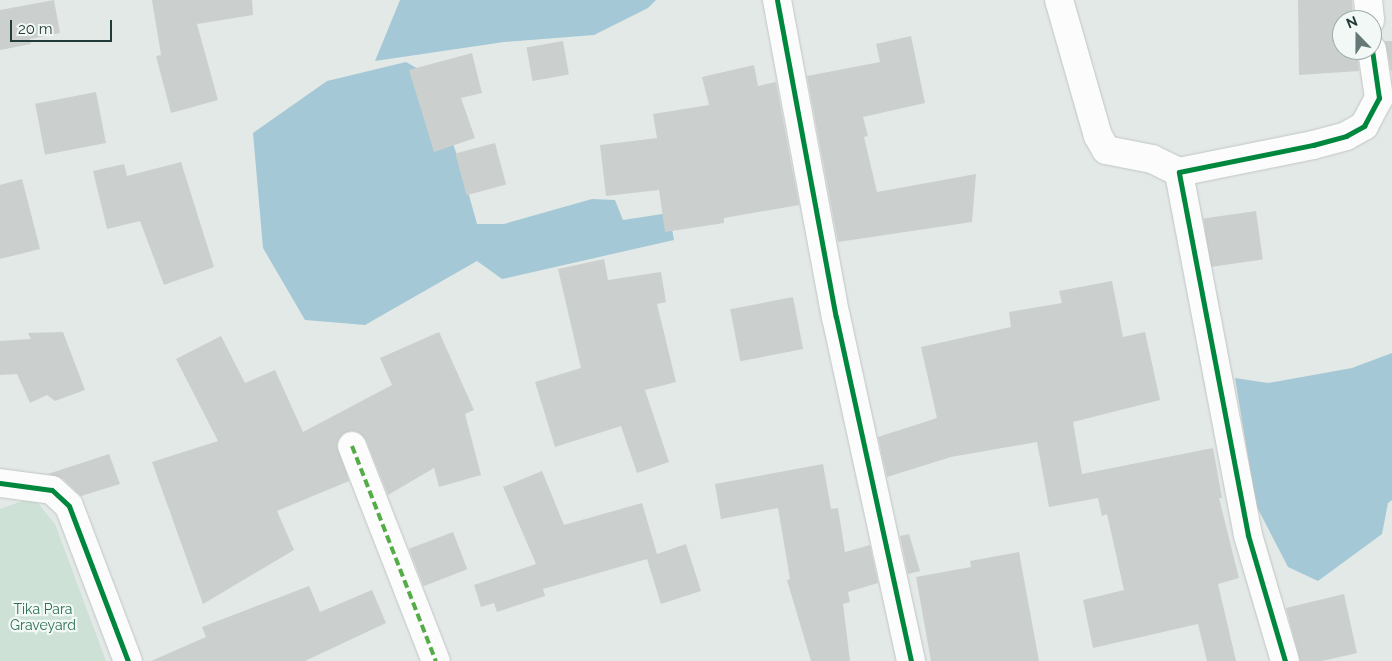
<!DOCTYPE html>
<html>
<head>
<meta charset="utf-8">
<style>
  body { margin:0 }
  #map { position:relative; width:1392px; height:661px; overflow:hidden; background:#e3e9e7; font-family:Raleway,sans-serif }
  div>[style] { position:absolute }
  .green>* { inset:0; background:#cde1d6 }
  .water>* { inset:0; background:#a5c8d6 }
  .building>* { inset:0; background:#cbd0ce; transform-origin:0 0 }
  .roads { filter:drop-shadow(0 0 1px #c0c6c4) drop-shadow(0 0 1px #c0c6c4) }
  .minor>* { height:28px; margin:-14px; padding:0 14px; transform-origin:14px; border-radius:14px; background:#fbfcfb }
  .quiet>* { height:4px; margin-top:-2px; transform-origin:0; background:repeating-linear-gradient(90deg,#53ac46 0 8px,transparent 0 12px) }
  .cycleway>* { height:5px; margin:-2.5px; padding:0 2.5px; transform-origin:2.5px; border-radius:2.5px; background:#00873e }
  span { translate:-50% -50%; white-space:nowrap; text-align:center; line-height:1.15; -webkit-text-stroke:4.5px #f1f8f6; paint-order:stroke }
  .park-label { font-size:14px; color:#2e7052 }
  .north { position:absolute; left:1332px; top:10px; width:50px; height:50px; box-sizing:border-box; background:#f1f8f6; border:1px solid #9eacaa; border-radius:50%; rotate:338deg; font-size:14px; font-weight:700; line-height:20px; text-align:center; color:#223b38 }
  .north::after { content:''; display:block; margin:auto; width:18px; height:22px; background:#667875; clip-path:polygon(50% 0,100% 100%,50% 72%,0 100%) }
  .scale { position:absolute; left:10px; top:20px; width:102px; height:22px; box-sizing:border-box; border:2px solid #223b38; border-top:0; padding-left:6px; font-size:15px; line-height:18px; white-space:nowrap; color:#223b38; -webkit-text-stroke:4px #f1f8f6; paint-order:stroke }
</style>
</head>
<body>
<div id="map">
  <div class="green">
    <div style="clip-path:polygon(33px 497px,55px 524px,106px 661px,0 661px,0 509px)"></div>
  </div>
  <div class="water">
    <div style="clip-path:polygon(400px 0,656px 0,648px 8px,594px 35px,504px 42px,375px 61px)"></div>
    <div style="clip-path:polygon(406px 62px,427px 74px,460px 163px,477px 224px,504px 224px,592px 199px,615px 200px,623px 220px,669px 213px,674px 240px,502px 279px,477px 261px,365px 325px,305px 320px,263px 248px,253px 133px,327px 81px)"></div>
    <div style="clip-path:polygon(1392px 353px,1392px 500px,1388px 503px,1382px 534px,1318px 581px,1288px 567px,1256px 505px,1235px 378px,1268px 383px,1352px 368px)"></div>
  </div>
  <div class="building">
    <div style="clip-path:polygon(54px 0,60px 33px,30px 39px,31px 44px,0 50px,0 10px)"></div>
    <div style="clip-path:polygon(152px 0,252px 0,253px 15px,197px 24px,218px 100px,171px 113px,156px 56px,161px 55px)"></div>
    <div style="clip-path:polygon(1298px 0,1352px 0,1353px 20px,1342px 20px,1342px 50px,1357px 50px,1359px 71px,1299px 75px)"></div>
    <div style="clip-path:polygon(911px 36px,925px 103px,863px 117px,868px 136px,864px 137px,877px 192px,976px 174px,972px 222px,838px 242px,807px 76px,880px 62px,876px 44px)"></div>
    <div style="left:563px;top:41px;width:34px;height:37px;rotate:80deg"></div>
    <div style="clip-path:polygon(1385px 41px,1392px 41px,1392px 71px,1391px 71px)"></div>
    <div style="clip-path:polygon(472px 53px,482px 93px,461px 98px,475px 138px,434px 152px,409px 70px)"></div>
    <div style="clip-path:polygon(754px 65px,758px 86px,776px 82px,799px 205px,724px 218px,724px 223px,665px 232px,659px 190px,606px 196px,600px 145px,657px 138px,653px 114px,709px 105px,702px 77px)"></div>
    <div style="left:96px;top:92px;width:52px;height:62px;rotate:79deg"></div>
    <div style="left:495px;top:143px;width:43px;height:41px;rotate:75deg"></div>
    <div style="clip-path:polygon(181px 162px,214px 267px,164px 285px,140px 221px,107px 229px,93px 171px,124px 164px,127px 176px)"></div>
    <div style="clip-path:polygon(22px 179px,40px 249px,0 259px,0 185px)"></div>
    <div style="left:1256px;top:211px;width:49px;height:53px;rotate:82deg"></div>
    <div style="clip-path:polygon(604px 259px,608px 280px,661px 272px,666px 302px,657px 304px,676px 382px,645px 390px,669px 462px,637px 473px,621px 426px,555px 447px,535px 382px,581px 368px,558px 269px)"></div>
    <div style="clip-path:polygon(1112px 281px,1123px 337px,1145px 332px,1160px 400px,1073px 422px,1082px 474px,1213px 448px,1222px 498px,1219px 498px,1239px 578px,1218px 584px,1236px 661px,1207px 661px,1198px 624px,1093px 648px,1083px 600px,1124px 590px,1107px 514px,1102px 516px,1098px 498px,1049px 507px,1037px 442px,951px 457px,887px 477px,878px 437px,937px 418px,921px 347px,1011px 327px,1009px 312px,1062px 303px,1059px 291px)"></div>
    <div style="left:793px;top:297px;width:53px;height:64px;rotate:79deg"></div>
    <div style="clip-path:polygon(63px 332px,85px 390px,55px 401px,47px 395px,30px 403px,17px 374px,0 375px,0 341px,31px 339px,28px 333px)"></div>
    <div style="clip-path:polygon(439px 332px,474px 410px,465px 414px,481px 475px,439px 487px,434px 468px,388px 495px,366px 440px,355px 431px,346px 432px,337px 444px,349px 481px,277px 511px,294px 550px,203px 604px,152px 462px,218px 441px,176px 359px,221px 336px,245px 383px,275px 370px,303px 432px,392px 385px,380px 358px)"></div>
    <div style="clip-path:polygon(109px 454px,120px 484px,81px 496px,63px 479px,48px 474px)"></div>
    <div style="clip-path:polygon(823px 464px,831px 509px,838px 508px,845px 552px,870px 545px,878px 583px,848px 592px,850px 602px,843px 604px,850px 661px,811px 661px,787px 580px,790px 579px,778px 508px,721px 519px,715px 484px)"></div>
    <div style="clip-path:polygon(542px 471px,564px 525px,642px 503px,657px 554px,686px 544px,701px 591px,661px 604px,647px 559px,543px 589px,545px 596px,497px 612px,494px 603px,481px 607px,474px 585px,536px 564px,503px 487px)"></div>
    <div style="left:453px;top:532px;width:40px;height:47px;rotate:69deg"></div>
    <div style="clip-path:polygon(909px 534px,920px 571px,908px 574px,900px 536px)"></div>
    <div style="clip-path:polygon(1019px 552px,1039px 661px,931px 661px,916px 577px,971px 567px,970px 561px)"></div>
    <div style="clip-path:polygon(309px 586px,320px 612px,372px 590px,386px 623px,305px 661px,151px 661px,206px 637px,202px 627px)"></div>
    <div style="clip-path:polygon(1344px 594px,1357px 653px,1322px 661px,1300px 661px,1286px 608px)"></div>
  </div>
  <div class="roads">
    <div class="minor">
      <div style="left:777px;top:0;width:322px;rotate:79.5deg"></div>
      <div style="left:836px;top:317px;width:352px;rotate:77.7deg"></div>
      <div style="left:1059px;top:0;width:141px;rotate:74deg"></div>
      <div style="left:1098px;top:136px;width:16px;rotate:60deg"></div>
      <div style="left:1106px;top:150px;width:47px;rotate:11.1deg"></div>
      <div style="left:1152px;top:159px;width:30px;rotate:26deg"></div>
      <div style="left:1368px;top:0;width:20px;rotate:84deg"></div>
      <div style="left:352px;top:446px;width:231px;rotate:68.7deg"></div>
      <div style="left:0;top:483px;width:52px;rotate:7.7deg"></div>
      <div style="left:52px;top:490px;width:23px;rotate:43deg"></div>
      <div style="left:69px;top:506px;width:166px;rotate:69.2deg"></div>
      <div style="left:1285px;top:661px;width:131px;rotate:-106.4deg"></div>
      <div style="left:1248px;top:535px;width:369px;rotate:-100.8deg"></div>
      <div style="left:1179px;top:172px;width:137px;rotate:-11.4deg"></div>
      <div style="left:1313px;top:145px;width:34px;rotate:-15deg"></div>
      <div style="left:1346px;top:136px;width:21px;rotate:-29deg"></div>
      <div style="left:1364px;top:126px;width:32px;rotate:-62deg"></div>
      <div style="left:1379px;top:98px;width:49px;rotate:-98.3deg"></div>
    </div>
  </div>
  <div class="quiet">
    <div style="left:352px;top:446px;width:231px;rotate:68.7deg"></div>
  </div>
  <div class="cycleway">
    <div style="left:777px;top:0;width:322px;rotate:79.5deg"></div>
    <div style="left:836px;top:317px;width:352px;rotate:77.7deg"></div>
    <div style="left:0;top:483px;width:52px;rotate:7.7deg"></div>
    <div style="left:52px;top:490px;width:23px;rotate:43deg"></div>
    <div style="left:69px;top:506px;width:166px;rotate:69.2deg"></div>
    <div style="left:1285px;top:661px;width:131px;rotate:-106.4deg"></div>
    <div style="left:1248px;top:535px;width:369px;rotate:-100.8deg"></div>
    <div style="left:1179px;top:172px;width:137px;rotate:-11.4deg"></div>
    <div style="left:1313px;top:145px;width:34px;rotate:-15deg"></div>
    <div style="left:1346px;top:136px;width:21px;rotate:-29deg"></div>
    <div style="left:1364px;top:126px;width:32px;rotate:-62deg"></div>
    <div style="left:1379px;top:98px;width:49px;rotate:-98.3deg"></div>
  </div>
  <div class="park-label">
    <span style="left:43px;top:617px">Tika Para<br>Graveyard</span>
  </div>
  <div class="north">N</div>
  <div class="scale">20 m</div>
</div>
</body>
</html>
